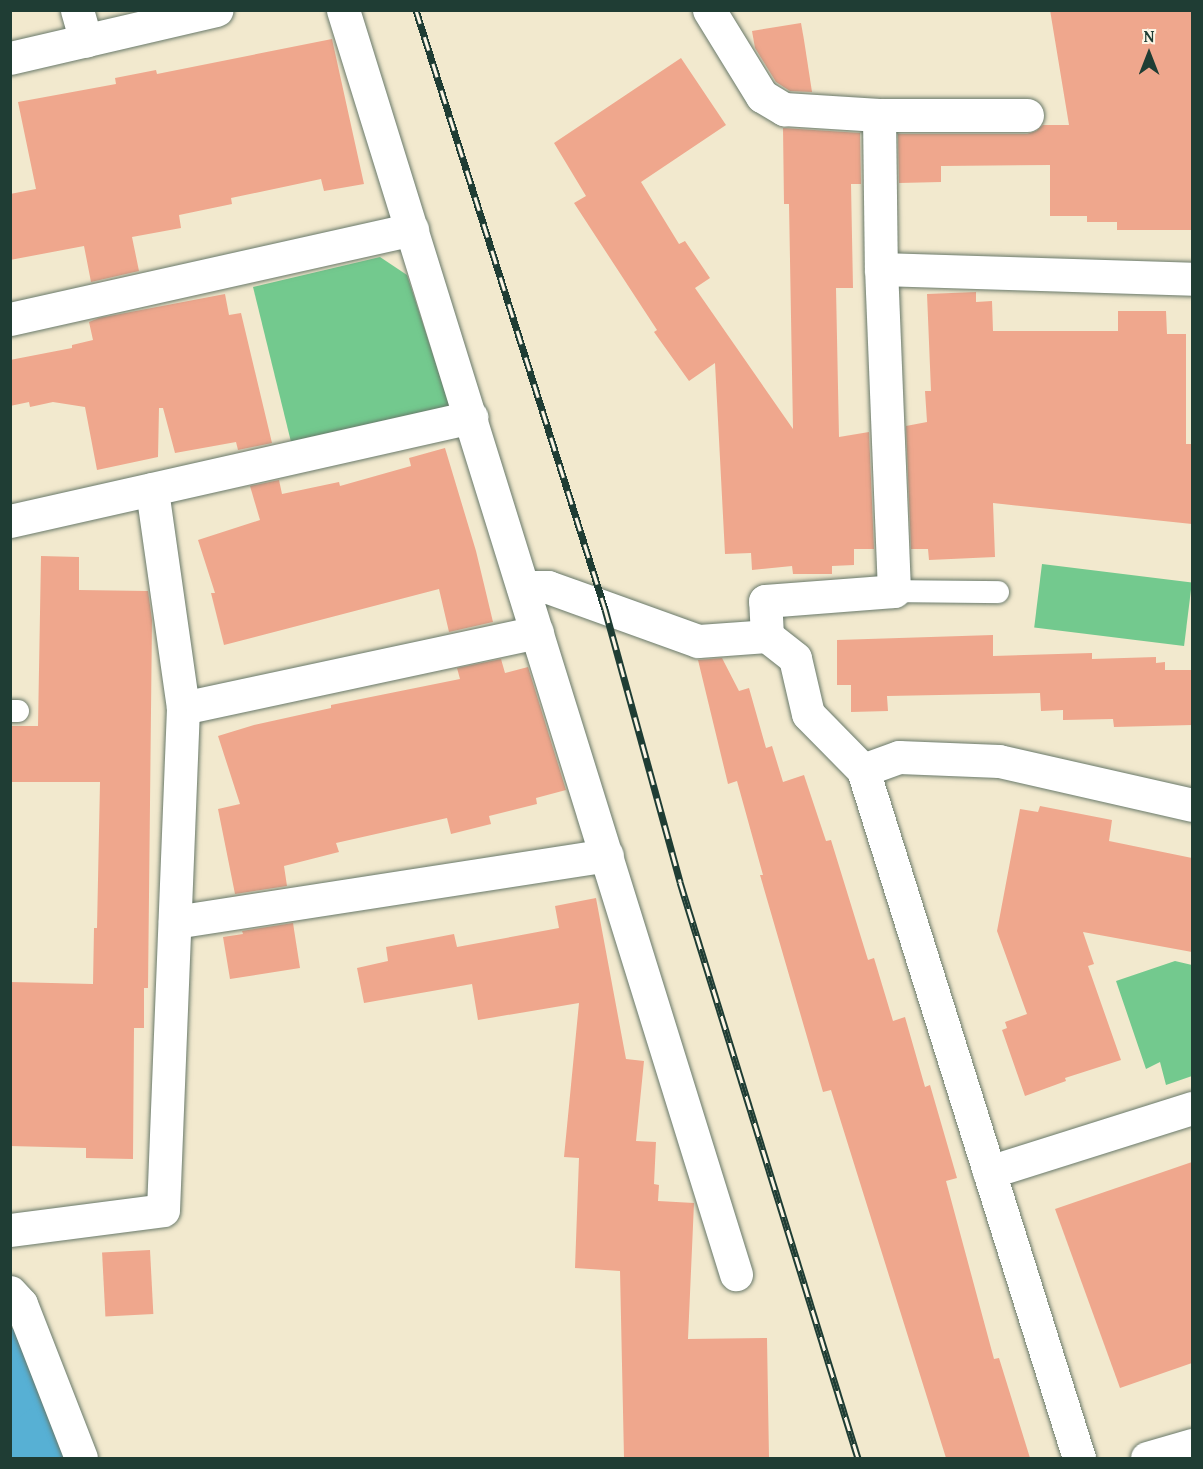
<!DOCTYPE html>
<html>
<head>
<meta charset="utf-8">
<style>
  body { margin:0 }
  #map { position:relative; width:1203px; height:1469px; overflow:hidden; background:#f2e9ce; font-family:"Gentium Book Plus",serif }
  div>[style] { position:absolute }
  .green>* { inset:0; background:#73c98e; transform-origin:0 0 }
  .river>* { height:84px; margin:-42px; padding:0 42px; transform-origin:42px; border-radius:42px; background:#57b0d4 }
  .building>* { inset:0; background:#efa78d; transform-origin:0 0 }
  .roads { filter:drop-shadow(0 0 2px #69796a) drop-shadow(0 0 2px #69796a) }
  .lane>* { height:22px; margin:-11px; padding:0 11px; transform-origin:11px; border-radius:11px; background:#fff }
  .street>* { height:33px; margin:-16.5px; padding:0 16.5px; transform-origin:16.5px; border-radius:16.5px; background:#fff }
  .rail>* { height:7px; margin-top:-3.5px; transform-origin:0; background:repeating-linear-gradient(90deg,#fcf5e5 0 14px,#1f3d34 0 28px); box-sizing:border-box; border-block:2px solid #1f3d34 }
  span { translate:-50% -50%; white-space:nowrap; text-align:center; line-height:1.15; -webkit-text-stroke:6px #fcf5e5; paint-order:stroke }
  .frame { position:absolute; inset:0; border:12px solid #1f3d34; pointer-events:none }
  .north { position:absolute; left:1119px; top:24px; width:60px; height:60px; -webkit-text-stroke:4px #fcf5e5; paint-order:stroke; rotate:0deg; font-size:16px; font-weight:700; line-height:24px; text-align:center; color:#1f3d34 }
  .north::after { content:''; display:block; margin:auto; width:21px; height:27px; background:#1f3d34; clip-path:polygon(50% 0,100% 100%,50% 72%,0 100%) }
</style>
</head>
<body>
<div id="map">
  <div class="green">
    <div style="clip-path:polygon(380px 257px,407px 275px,451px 410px,292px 446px,253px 287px)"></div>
    <div style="left:1042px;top:564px;width:151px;height:64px;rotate:7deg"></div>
    <div style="clip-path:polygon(1175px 961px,1192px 965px,1192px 1076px,1166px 1085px,1160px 1062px,1146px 1069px,1116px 981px)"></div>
  </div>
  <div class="river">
    <div style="left:10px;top:1370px;width:86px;rotate:63.1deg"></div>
    <div style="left:49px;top:1447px;width:11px;rotate:75deg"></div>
  </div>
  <div class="building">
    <div style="clip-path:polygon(1050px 10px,1192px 10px,1192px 230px,1117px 230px,1117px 222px,1087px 222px,1087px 216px,1050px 216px,1050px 165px,941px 166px,941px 182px,899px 183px,898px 134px,1027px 134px,1036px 131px,1043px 125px,1069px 125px)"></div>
    <div style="clip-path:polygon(801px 23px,804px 40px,812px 92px,790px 91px,776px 82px,755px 48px,752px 31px)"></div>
    <div style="clip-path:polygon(332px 39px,364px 184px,324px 191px,321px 179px,231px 198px,232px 204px,179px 215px,181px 228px,132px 237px,139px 271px,91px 282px,84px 246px,10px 260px,10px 194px,36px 189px,18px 102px,116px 84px,115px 78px,156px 70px,157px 74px)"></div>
    <div style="clip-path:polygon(681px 58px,726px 125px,641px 182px,679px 244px,685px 241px,710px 278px,695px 288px,793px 429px,789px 204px,784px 204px,783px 128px,860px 133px,861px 184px,851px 184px,853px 288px,836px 288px,839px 437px,869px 432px,874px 549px,854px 549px,854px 565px,832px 566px,832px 574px,793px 574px,792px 566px,752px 570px,751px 553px,725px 554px,715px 363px,689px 381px,654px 332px,657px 330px,574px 203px,586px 196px,554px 143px)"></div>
    <div style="clip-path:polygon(976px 292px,976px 302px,992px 301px,993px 331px,1118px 331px,1118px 311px,1166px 311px,1167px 334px,1186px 334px,1186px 444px,1192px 444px,1192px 524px,993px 503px,995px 557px,929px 560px,928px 549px,911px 549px,906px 426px,927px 422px,925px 391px,931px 391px,927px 294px)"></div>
    <div style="clip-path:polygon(225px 294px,229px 315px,241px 313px,272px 443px,238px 450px,236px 442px,175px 453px,163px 408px,159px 408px,158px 457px,97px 470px,85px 407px,53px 402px,30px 407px,29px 402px,10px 406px,10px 360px,72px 348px,72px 345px,93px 340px,89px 322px,99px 318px)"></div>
    <div style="clip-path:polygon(445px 448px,476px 551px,493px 622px,449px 632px,439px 589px,224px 645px,211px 593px,215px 593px,198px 540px,260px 520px,250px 486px,279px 480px,282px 494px,339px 482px,340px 486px,411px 466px,409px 458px)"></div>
    <div style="clip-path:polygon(41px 556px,79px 557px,79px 590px,148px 591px,152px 620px,148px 988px,144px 988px,144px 1028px,134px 1028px,133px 1159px,86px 1158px,86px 1148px,10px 1146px,10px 982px,93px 984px,94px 928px,97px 928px,100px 782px,10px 782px,10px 726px,38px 726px)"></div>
    <div style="clip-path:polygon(993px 635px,993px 656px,1092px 653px,1092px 659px,1156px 657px,1156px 663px,1165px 662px,1165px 670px,1192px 670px,1192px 725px,1114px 727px,1113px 719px,1063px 720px,1063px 710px,1041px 711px,1040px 693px,887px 696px,888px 711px,851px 712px,851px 685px,837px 685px,837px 640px)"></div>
    <div style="clip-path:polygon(722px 658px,739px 691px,749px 688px,766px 748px,772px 746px,783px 782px,804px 775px,826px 841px,831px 840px,868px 960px,874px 958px,893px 1021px,905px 1017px,925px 1087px,930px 1085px,957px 1178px,946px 1181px,994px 1359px,999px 1358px,1030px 1458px,946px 1458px,831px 1090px,823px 1092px,760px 875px,763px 875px,737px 781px,728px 784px,698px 660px)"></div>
    <div style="clip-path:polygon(501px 659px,505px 673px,528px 667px,566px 790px,536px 798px,537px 804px,489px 816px,491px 824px,451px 834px,447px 818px,336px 843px,339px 852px,284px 866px,287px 886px,235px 894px,218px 809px,240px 804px,218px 736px,254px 725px,331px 708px,331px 705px,460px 679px,457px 668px)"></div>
    <div style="clip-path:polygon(1040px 806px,1112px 820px,1109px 841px,1192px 858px,1192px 952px,1083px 932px,1094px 964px,1088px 966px,1121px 1060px,1065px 1078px,1066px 1081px,1025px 1096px,1002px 1030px,1007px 1028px,1005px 1022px,1027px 1014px,997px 931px,1020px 809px,1038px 812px)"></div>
    <div style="clip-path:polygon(596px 898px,626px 1059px,644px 1061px,636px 1141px,656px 1142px,654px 1184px,659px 1185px,658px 1201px,694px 1203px,688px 1339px,767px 1338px,769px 1458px,624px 1458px,620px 1271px,575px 1268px,579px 1158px,564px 1157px,579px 1003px,478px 1020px,472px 984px,364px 1003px,357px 968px,388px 961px,386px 947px,454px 934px,457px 947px,559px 928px,555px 906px)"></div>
    <div style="clip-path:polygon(293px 923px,300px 968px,230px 979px,223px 937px,243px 934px,242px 931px)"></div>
    <div style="clip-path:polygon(1192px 1162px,1192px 1363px,1120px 1388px,1055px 1209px)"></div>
    <div style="left:150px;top:1250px;width:64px;height:48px;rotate:87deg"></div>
  </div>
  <div class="roads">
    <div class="lane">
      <div style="left:894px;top:591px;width:104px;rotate:0.6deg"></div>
      <div style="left:10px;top:711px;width:8px"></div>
    </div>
    <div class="street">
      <div style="left:77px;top:10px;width:32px;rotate:74deg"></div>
      <div style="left:343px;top:10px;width:1324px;rotate:72.73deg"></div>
      <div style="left:709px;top:10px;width:101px;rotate:58.4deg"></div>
      <div style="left:762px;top:96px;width:26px;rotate:31deg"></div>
      <div style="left:784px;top:109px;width:95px;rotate:3.6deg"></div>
      <div style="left:879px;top:115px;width:148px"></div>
      <div style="left:10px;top:58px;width:212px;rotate:-13.1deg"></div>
      <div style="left:879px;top:115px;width:154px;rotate:89.3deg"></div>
      <div style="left:10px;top:319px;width:412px;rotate:-12.6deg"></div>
      <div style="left:10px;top:521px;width:473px;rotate:-12.7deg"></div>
      <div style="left:523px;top:587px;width:25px"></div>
      <div style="left:548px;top:587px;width:159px;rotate:19.8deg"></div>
      <div style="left:698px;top:641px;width:69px;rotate:-4.1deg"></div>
      <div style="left:183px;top:708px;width:362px;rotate:-12.1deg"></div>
      <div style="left:863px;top:770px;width:38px;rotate:-20deg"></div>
      <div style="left:899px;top:757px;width:100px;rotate:2.3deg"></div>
      <div style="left:999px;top:761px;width:198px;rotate:12.8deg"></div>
      <div style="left:175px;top:922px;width:437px;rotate:-8.8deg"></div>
      <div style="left:989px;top:1172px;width:213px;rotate:-17.5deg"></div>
      <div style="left:10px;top:1230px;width:154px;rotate:-7.4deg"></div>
      <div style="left:163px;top:1210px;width:502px;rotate:-87.72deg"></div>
      <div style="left:183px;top:708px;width:221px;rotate:-98.1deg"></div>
      <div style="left:10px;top:1292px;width:16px;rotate:47deg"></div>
      <div style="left:21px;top:1304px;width:165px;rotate:68.7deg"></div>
      <div style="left:1079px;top:1458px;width:721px;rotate:-107.43deg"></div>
      <div style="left:863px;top:770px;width:78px;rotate:-134.5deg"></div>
      <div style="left:808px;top:714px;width:57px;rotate:-103.1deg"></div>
      <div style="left:795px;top:658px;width:36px;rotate:-142deg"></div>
      <div style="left:767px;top:636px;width:35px;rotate:-93deg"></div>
      <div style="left:765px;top:601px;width:129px;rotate:-4.4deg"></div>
      <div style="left:894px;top:591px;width:322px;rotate:-92.3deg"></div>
      <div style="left:881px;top:269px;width:311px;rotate:1.8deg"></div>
      <div style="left:1147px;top:1458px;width:47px;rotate:-16.1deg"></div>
    </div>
  </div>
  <div class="rail">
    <div style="left:416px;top:10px;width:628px;rotate:72.49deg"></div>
    <div style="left:605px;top:609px;width:283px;rotate:74.6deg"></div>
    <div style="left:680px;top:882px;width:603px;rotate:72.83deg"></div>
  </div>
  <div class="frame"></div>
  <div class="north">N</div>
</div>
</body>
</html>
